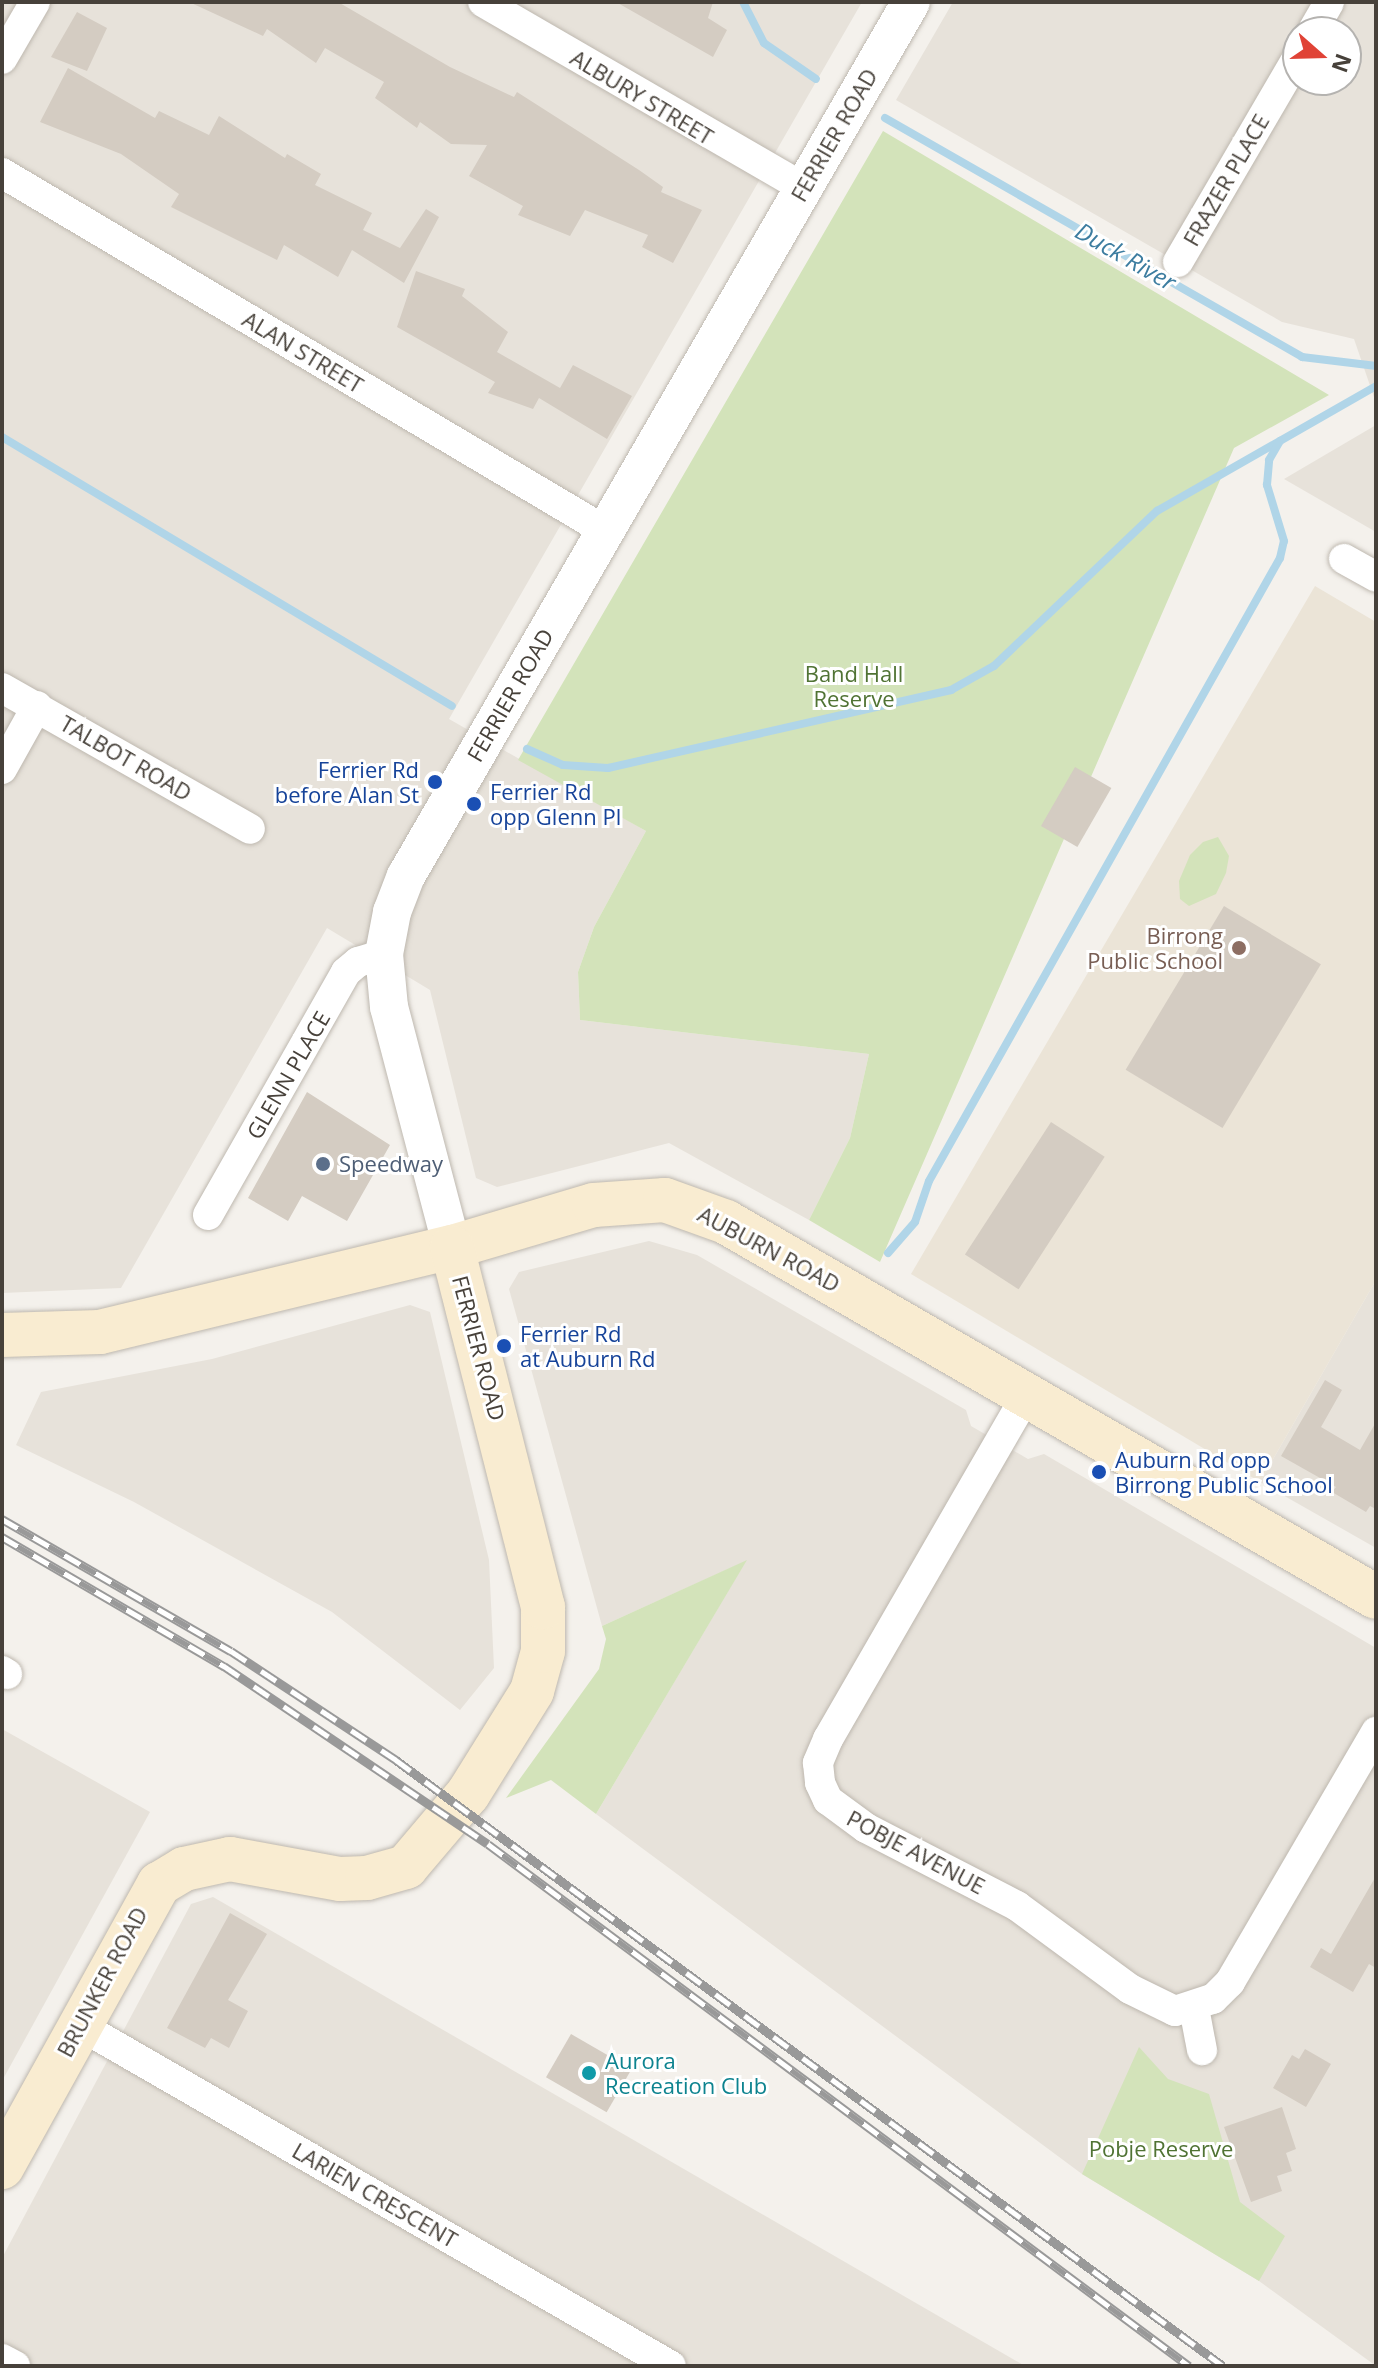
<!DOCTYPE html>
<html>
<head>
<meta charset="utf-8">
<style>
  body { margin:0 }
  #map { position:relative; width:1378px; height:2368px; overflow:hidden; background:#f4f1ec; font-family:"Open Sans",sans-serif }
  div>[style] { position:absolute }
  .residential>* { inset:0; background:#e7e2da }
  .education>* { inset:0; background:#ebe4d7 }
  .green>* { inset:0; background:#d3e3ba }
  .stream>* { height:8px; margin:-4px; padding:0 4px; transform-origin:4px; border-radius:4px; background:#b0d5e8 }
  .building>* { inset:0; background:#d4ccc2; transform-origin:0 0 }
  .roads { filter:drop-shadow(0 0 2px #beb8af) drop-shadow(0 0 2px #beb8af) }
  .minor>* { height:30px; margin:-15px; padding:0 15px; transform-origin:15px; border-radius:15px; background:#fff }
  .tertiary>* { height:38px; margin:-19px; padding:0 19px; transform-origin:19px; border-radius:19px; background:#fff }
  .secondary>* { height:44px; margin:-22px; padding:0 22px; transform-origin:22px; border-radius:22px; background:#f9ecd1 }
  .rail>* { height:9px; margin-top:-4.5px; transform-origin:0; background:repeating-linear-gradient(90deg,#fff 0 18px,#999 0 36px); box-sizing:border-box; border-block:2px solid #999 }
  .dots>* { width:22px; height:22px; translate:-50% -50%; box-sizing:border-box; border:4px solid #fff; border-radius:50% }
  span { translate:-50% -50%; white-space:nowrap; text-align:center; line-height:1.15; -webkit-text-stroke:6px #fff; paint-order:stroke }
  .street-label { font-size:22px; color:#47413a }
  .park-label { font-size:22px; color:#507334 }
  .transit-label { font-size:22px; color:#164399 }
  .right { translate:-100% -50%; text-align:right }
  .left { translate:0 -50%; text-align:left }
  .education-label { font-size:22px; color:#785e54 }
  .service-label { font-size:22px; color:#4e5e75 }
  .culture-label { font-size:22px; color:#0d838f }
  .water-label { font-size:24px; color:#3d7da0; font-style:italic }
  .frame { position:absolute; inset:0; border:4px solid #47413a; pointer-events:none }
  .north { position:absolute; left:1282px; top:16px; width:80px; height:80px; box-sizing:border-box; background:#fff; border:2px solid #b5b3b0; border-radius:50%; rotate:110deg; font-size:22px; font-weight:700; line-height:32px; text-align:center; color:#47413a }
  .north::after { content:''; display:block; margin:auto; width:28px; height:36px; background:#e04336; clip-path:polygon(50% 0,100% 100%,50% 72%,0 100%) }
</style>
</head>
<body>
<div id="map">
  <div class="residential">
    <div style="clip-path:polygon(2px 2px,862px 2px,449px 719px,646px 831px,594px 927px,578px 972px,580px 1020px,869px 1054px,850px 1138px,809px 1220px,669px 1143px,497px 1187px,476px 1178px,430px 990px,327px 928px,121px 1288px,2px 1293px)"></div>
    <div style="clip-path:polygon(evenodd,953px 2px,1376px 2px,1376px 403px,1354px 339px,1282px 322px,896px 100px,953px 2px,1298px 32px,1346px 32px,1346px 80px,1298px 80px,1298px 32px)"></div>
    <div style="clip-path:polygon(1376px 425px,1376px 532px,1284px 479px)"></div>
    <div style="clip-path:polygon(649px 1241px,697px 1255px,966px 1410px,971px 1426px,1028px 1459px,1044px 1454px,1376px 1648px,1376px 2366px,1259px 2281px,1082px 2174px,596px 1814px,746px 1561px,602px 1626px,509px 1289px,519px 1272px)"></div>
    <div style="clip-path:polygon(1376px 1280px,1376px 1548px,1260px 1482px)"></div>
    <div style="clip-path:polygon(410px 1305px,430px 1312px,489px 1560px,494px 1668px,460px 1710px,332px 1612px,134px 1502px,16px 1445px,41px 1392px,212px 1359px)"></div>
    <div style="clip-path:polygon(2px 1729px,150px 1812px,2px 2081px)"></div>
    <div style="clip-path:polygon(213px 1897px,1025px 2366px,2px 2366px,2px 2258px,191px 1904px)"></div>
  </div>
  <div class="education">
    <div style="clip-path:polygon(1315px 586px,1376px 622px,1376px 1280px,1260px 1482px,911px 1274px)"></div>
  </div>
  <div class="green">
    <div style="clip-path:polygon(883px 131px,1329px 395px,1234px 448px,880px 1262px,809px 1220px,850px 1138px,869px 1054px,580px 1020px,578px 972px,594px 927px,646px 831px,518px 760px)"></div>
    <div style="clip-path:polygon(1218px 837px,1229px 856px,1226px 873px,1216px 894px,1189px 906px,1180px 899px,1179px 881px,1190px 855px,1203px 842px)"></div>
    <div style="clip-path:polygon(747px 1560px,596px 1814px,551px 1780px,506px 1798px,599px 1669px,606px 1639px,602px 1626px)"></div>
    <div style="clip-path:polygon(1139px 2047px,1168px 2079px,1209px 2094px,1240px 2202px,1285px 2236px,1259px 2281px,1082px 2174px)"></div>
  </div>
  <div class="stream">
    <div style="left:743px;top:2px;width:46px;rotate:62.9deg"></div>
    <div style="left:764px;top:43px;width:63px;rotate:34.7deg"></div>
    <div style="left:885px;top:118px;width:481px;rotate:29.8deg"></div>
    <div style="left:1302px;top:357px;width:75px;rotate:6.9deg"></div>
    <div style="left:2px;top:437px;width:524px;rotate:30.87deg"></div>
    <div style="left:527px;top:749px;width:39px;rotate:24deg"></div>
    <div style="left:563px;top:765px;width:45px;rotate:3.8deg"></div>
    <div style="left:608px;top:768px;width:352px;rotate:-12.8deg"></div>
    <div style="left:951px;top:690px;width:49px;rotate:-29.2deg"></div>
    <div style="left:994px;top:666px;width:225px;rotate:-43.6deg"></div>
    <div style="left:1157px;top:511px;width:252px;rotate:-29.7deg"></div>
    <div style="left:888px;top:1253px;width:41px;rotate:-48.9deg"></div>
    <div style="left:915px;top:1222px;width:43px;rotate:-71.1deg"></div>
    <div style="left:929px;top:1181px;width:715px;rotate:-60.6deg"></div>
    <div style="left:1280px;top:558px;width:17px;rotate:-77deg"></div>
    <div style="left:1284px;top:541px;width:59px;rotate:-106.9deg"></div>
    <div style="left:1267px;top:485px;width:25px;rotate:-85deg"></div>
    <div style="left:1269px;top:460px;width:22px;rotate:-60deg"></div>
  </div>
  <div class="building">
    <div style="clip-path:polygon(189px 2px,338px 2px,450px 67px,514px 97px,517px 92px,639px 170px,663px 187px,661px 192px,702px 210px,673px 263px,642px 247px,648px 235px,585px 210px,570px 236px,518px 215px,523px 206px,469px 176px,487px 145px,451px 144px,420px 122px,417px 128px,375px 98px,384px 82px,325px 48px,316px 63px,267px 29px,263px 36px)"></div>
    <div style="clip-path:polygon(616px 2px,713px 2px,708px 18px,727px 30px,713px 57px)"></div>
    <div style="clip-path:polygon(77px 12px,107px 28px,87px 71px,51px 57px)"></div>
    <div style="clip-path:polygon(68px 68px,155px 118px,159px 111px,209px 135px,219px 116px,285px 158px,287px 154px,321px 174px,315px 185px,372px 213px,363px 230px,400px 248px,426px 209px,439px 217px,404px 283px,352px 250px,338px 277px,284px 245px,277px 260px,171px 207px,179px 194px,121px 154px,40px 122px)"></div>
    <div style="clip-path:polygon(416px 271px,465px 289px,462px 296px,508px 332px,497px 352px,560px 388px,573px 365px,632px 396px,607px 439px,539px 398px,533px 409px,488px 393px,495px 382px,397px 327px)"></div>
    <div style="left:1075px;top:767px;width:42px;height:68px;rotate:30deg"></div>
    <div style="left:1224px;top:906px;width:113px;height:191px;rotate:31deg"></div>
    <div style="clip-path:polygon(307px 1092px,390px 1145px,347px 1221px,302px 1196px,288px 1221px,248px 1198px)"></div>
    <div style="left:1051px;top:1122px;width:64px;height:158px;rotate:33deg"></div>
    <div style="clip-path:polygon(1325px 1380px,1342px 1390px,1321px 1427px,1360px 1450px,1376px 1422px,1376px 1509px,1370px 1506px,1366px 1512px,1332px 1492px,1336px 1487px,1281px 1456px)"></div>
    <div style="clip-path:polygon(1376px 1876px,1376px 1968px,1369px 1964px,1353px 1992px,1310px 1967px,1321px 1948px,1331px 1954px)"></div>
    <div style="clip-path:polygon(230px 1913px,267px 1934px,228px 2000px,248px 2011px,229px 2048px,211px 2038px,205px 2048px,167px 2028px)"></div>
    <div style="left:571px;top:2034px;width:70px;height:50px;rotate:30deg"></div>
    <div style="clip-path:polygon(1305px 2049px,1331px 2064px,1306px 2107px,1273px 2088px,1292px 2055px,1299px 2059px)"></div>
    <div style="clip-path:polygon(1282px 2107px,1296px 2149px,1286px 2153px,1292px 2171px,1277px 2176px,1282px 2191px,1251px 2202px,1224px 2127px)"></div>
  </div>
  <div class="roads">
    <div class="minor">
      <div style="left:483px;top:2px;width:371px;rotate:30.1deg"></div>
      <div style="left:1312px;top:32px;width:34px;rotate:-60deg"></div>
      <div style="left:2px;top:59px;width:66px;rotate:-59.9deg"></div>
      <div style="left:2px;top:173px;width:700px;rotate:30.67deg"></div>
      <div style="left:1178px;top:262px;width:238px;rotate:-59.7deg"></div>
      <div style="left:1344px;top:559px;width:37px;rotate:29deg"></div>
      <div style="left:2px;top:688px;width:285px;rotate:29.6deg"></div>
      <div style="left:2px;top:769px;width:72px;rotate:-60.9deg"></div>
      <div style="left:208px;top:1215px;width:279px;rotate:-60.4deg"></div>
      <div style="left:346px;top:972px;width:16px;rotate:-40deg"></div>
      <div style="left:358px;top:962px;width:27px;rotate:-17deg"></div>
      <div style="left:1026px;top:1396px;width:396px;rotate:120deg"></div>
      <div style="left:828px;top:1739px;width:26px;rotate:113deg"></div>
      <div style="left:818px;top:1763px;width:20px;rotate:84deg"></div>
      <div style="left:820px;top:1783px;width:19px;rotate:65deg"></div>
      <div style="left:828px;top:1800px;width:47px;rotate:36.4deg"></div>
      <div style="left:866px;top:1828px;width:170px;rotate:27.3deg"></div>
      <div style="left:1017px;top:1906px;width:140px;rotate:36.3deg"></div>
      <div style="left:1130px;top:1989px;width:50px;rotate:26.1deg"></div>
      <div style="left:1175px;top:2011px;width:40px;rotate:-18deg"></div>
      <div style="left:1213px;top:1999px;width:24px;rotate:-45deg"></div>
      <div style="left:1230px;top:1982px;width:290px;rotate:-59.7deg"></div>
      <div style="left:2px;top:1671px;width:6px;rotate:31deg"></div>
      <div style="left:1194px;top:2008px;width:43px;rotate:79.2deg"></div>
      <div style="left:79px;top:2025px;width:683px;rotate:29.94deg"></div>
      <div style="left:2px;top:2359px;width:15px;rotate:28deg"></div>
    </div>
    <div class="tertiary">
      <div style="left:452px;top:1247px;width:248px;rotate:-104.7deg"></div>
      <div style="left:389px;top:1007px;width:53px;rotate:-95.4deg"></div>
      <div style="left:384px;top:954px;width:43px;rotate:-79.2deg"></div>
      <div style="left:392px;top:912px;width:39px;rotate:-69deg"></div>
      <div style="left:406px;top:876px;width:1009px;rotate:-59.98deg"></div>
    </div>
    <div class="secondary">
      <div style="left:2px;top:1335px;width:98px;rotate:-1.8deg"></div>
      <div style="left:100px;top:1332px;width:362px;rotate:-13.6deg"></div>
      <div style="left:452px;top:1247px;width:148px;rotate:-16.5deg"></div>
      <div style="left:594px;top:1205px;width:71px;rotate:-4deg"></div>
      <div style="left:665px;top:1200px;width:65px;rotate:19.8deg"></div>
      <div style="left:726px;top:1222px;width:750px;rotate:29.98deg"></div>
      <div style="left:2px;top:2167px;width:324px;rotate:-61deg"></div>
      <div style="left:159px;top:1884px;width:29px;rotate:-31deg"></div>
      <div style="left:184px;top:1869px;width:47px;rotate:-12.3deg"></div>
      <div style="left:230px;top:1859px;width:112px;rotate:10.3deg"></div>
      <div style="left:340px;top:1879px;width:27px;rotate:-2deg"></div>
      <div style="left:367px;top:1878px;width:41px;rotate:-15.8deg"></div>
      <div style="left:406px;top:1867px;width:96px;rotate:-49.7deg"></div>
      <div style="left:468px;top:1794px;width:121px;rotate:-58.1deg"></div>
      <div style="left:532px;top:1691px;width:41px;rotate:-74.6deg"></div>
      <div style="left:543px;top:1651px;width:44px;rotate:-90deg"></div>
      <div style="left:543px;top:1607px;width:371px;rotate:-104.2deg"></div>
    </div>
  </div>
  <div class="rail">
    <div style="left:2px;top:1519px;width:264px;rotate:30deg"></div>
    <div style="left:231px;top:1651px;width:198px;rotate:33.4deg"></div>
    <div style="left:396px;top:1760px;width:1025px;rotate:36.23deg"></div>
    <div style="left:2px;top:1537px;width:257px;rotate:30.2deg"></div>
    <div style="left:224px;top:1666px;width:318px;rotate:34deg"></div>
    <div style="left:488px;top:1844px;width:874px;rotate:36.67deg"></div>
  </div>
  <div class="dots">
    <div style="left:435px;top:782px;background:#1a4fb4"></div>
    <div style="left:474px;top:804px;background:#1a4fb4"></div>
    <div style="left:1239px;top:948px;background:#8d6e63"></div>
    <div style="left:323px;top:1164px;background:#5c6f8a"></div>
    <div style="left:504px;top:1346px;background:#1a4fb4"></div>
    <div style="left:1099px;top:1472px;background:#1a4fb4"></div>
    <div style="left:589px;top:2073px;background:#0f9aa8"></div>
  </div>
  <div class="street-label">
    <span style="left:642px;top:97px;rotate:31deg">ALBURY STREET</span>
    <span style="left:834px;top:135px;rotate:-60deg">FERRIER ROAD</span>
    <span style="left:1226px;top:180px;rotate:-60deg">FRAZER PLACE</span>
    <span style="left:303px;top:352px;rotate:31deg">ALAN STREET</span>
    <span style="left:510px;top:695px;rotate:-60deg">FERRIER ROAD</span>
    <span style="left:126px;top:758px;rotate:30deg">TALBOT ROAD</span>
    <span style="left:288px;top:1075px;rotate:-60deg">GLENN PLACE</span>
    <span style="left:769px;top:1249px;rotate:28deg">AUBURN ROAD</span>
    <span style="left:479px;top:1348px;rotate:75deg">FERRIER ROAD</span>
    <span style="left:916px;top:1852px;rotate:28deg">POBJE AVENUE</span>
    <span style="left:102px;top:1982px;rotate:-62deg">BRUNKER ROAD</span>
    <span style="left:375px;top:2195px;rotate:30deg">LARIEN CRESCENT</span>
  </div>
  <div class="park-label">
    <span style="left:854px;top:686px">Band Hall<br>Reserve</span>
    <span style="left:1161px;top:2149px">Pobje Reserve</span>
  </div>
  <div class="transit-label">
    <span class="right" style="left:419px;top:782px">Ferrier Rd<br>before Alan St</span>
    <span class="left" style="left:490px;top:804px">Ferrier Rd<br>opp Glenn Pl</span>
    <span class="left" style="left:520px;top:1346px">Ferrier Rd<br>at Auburn Rd</span>
    <span class="left" style="left:1115px;top:1472px">Auburn Rd opp<br>Birrong Public School</span>
  </div>
  <div class="education-label">
    <span class="right" style="left:1223px;top:948px">Birrong<br>Public School</span>
  </div>
  <div class="service-label">
    <span class="left" style="left:339px;top:1164px">Speedway</span>
  </div>
  <div class="culture-label">
    <span class="left" style="left:605px;top:2073px">Aurora<br>Recreation Club</span>
  </div>
  <div class="water-label">
    <span style="left:1126px;top:256px;rotate:30deg">Duck River</span>
  </div>
  <div class="frame"></div>
  <div class="north">N</div>
</div>
</body>
</html>
